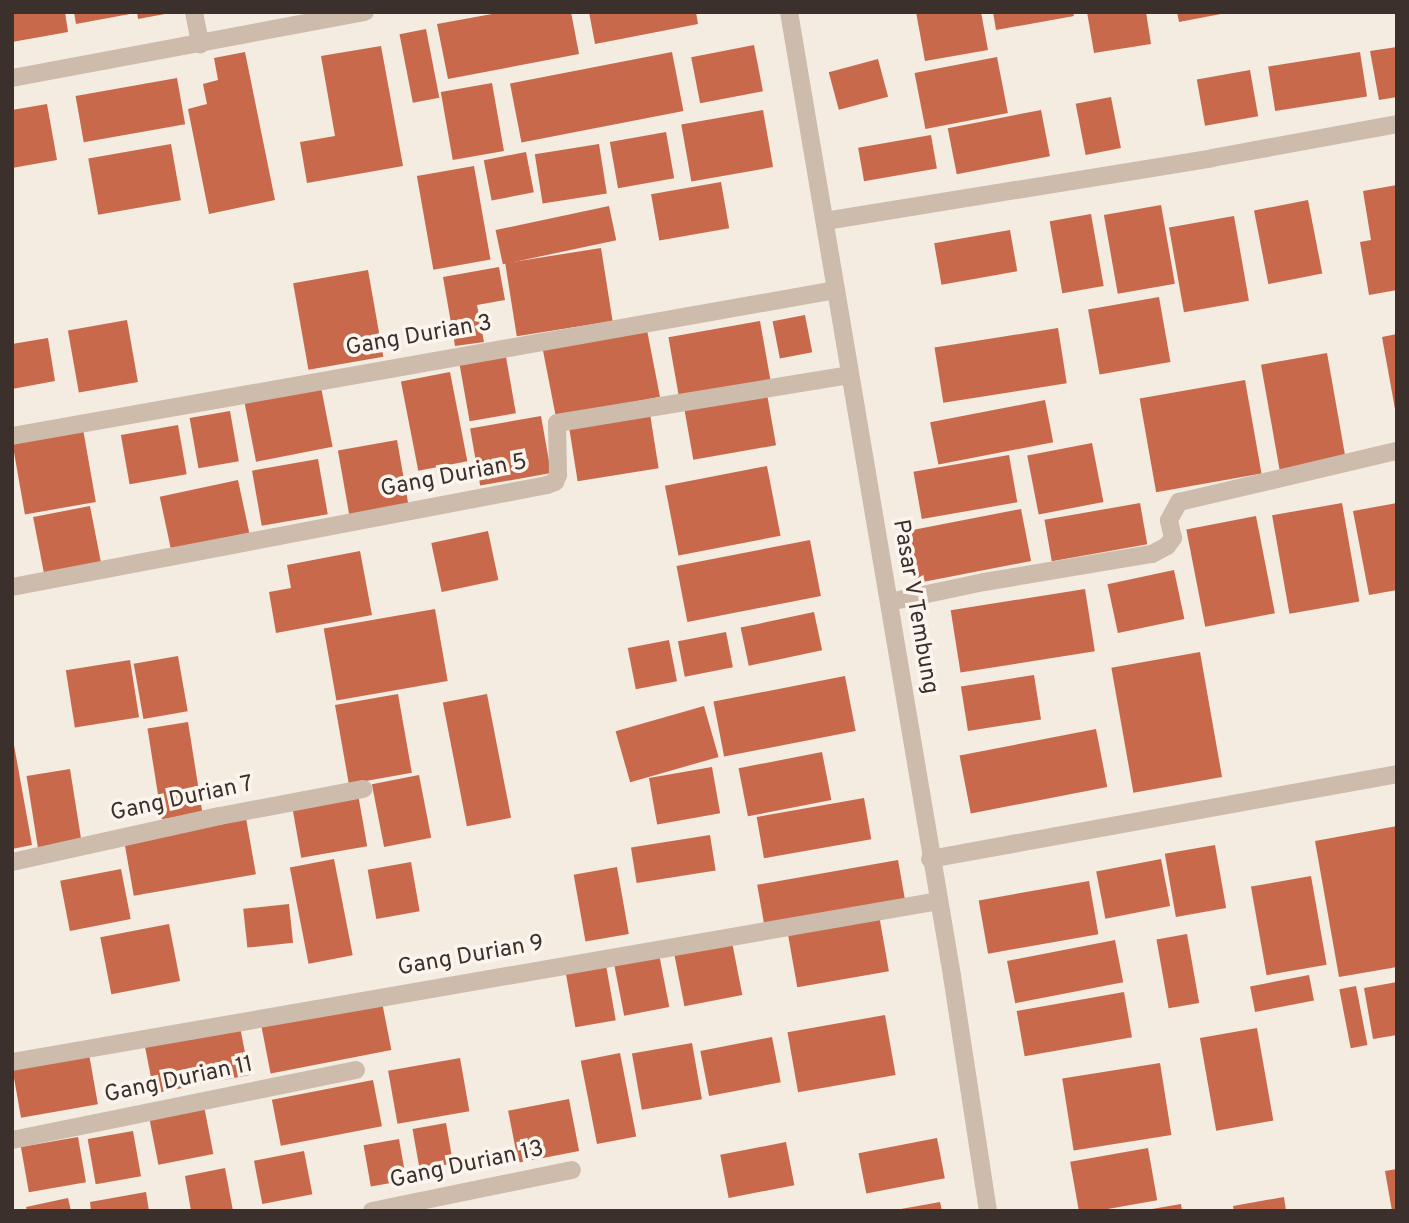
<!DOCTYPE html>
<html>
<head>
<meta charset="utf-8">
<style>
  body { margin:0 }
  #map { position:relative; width:1409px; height:1223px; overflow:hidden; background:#f4ebe1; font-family:Overpass,sans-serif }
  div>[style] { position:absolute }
  .building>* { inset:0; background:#c8694b; transform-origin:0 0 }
  .minor>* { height:18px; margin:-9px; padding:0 9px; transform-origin:9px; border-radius:9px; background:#cdbbac }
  span { translate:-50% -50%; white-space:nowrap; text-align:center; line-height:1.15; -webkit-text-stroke:7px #fbf5ee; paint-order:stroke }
  .street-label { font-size:23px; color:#3b302b }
  .frame { position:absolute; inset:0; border:14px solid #3b302b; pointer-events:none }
</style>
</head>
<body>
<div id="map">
  <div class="building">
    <div style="clip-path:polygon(12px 12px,65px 12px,68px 32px,12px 42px)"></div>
    <div style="clip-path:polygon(74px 12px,130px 12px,130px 14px,76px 24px)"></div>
    <div style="clip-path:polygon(137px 12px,165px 12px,165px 14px,138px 19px)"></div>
    <div style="clip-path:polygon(503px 12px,571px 12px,579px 54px,448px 79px,437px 24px)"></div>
    <div style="clip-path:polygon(589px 12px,696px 12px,698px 24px,595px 44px)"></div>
    <div style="clip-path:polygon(916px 12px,981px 12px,988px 50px,925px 61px)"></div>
    <div style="clip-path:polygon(993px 12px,1073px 12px,1074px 16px,996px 30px)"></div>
    <div style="clip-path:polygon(1087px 12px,1146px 12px,1151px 44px,1094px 53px)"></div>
    <div style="clip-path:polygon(1177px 12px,1221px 12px,1221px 14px,1179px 22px)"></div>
    <div style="left:426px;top:29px;width:70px;height:27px;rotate:79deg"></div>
    <div style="left:754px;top:45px;width:47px;height:64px;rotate:79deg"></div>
    <div style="clip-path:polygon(381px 46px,403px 166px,307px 183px,300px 142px,335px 136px,321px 56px)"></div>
    <div style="clip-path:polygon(1397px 47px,1397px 97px,1379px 100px,1370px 51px)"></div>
    <div style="clip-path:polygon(245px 52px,275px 200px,209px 214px,188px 109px,207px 104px,203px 84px,218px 80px,214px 58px)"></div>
    <div style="left:672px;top:52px;width:60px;height:165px;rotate:79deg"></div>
    <div style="left:1360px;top:52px;width:45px;height:93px;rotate:81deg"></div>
    <div style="left:997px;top:57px;width:57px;height:84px;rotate:79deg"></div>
    <div style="left:878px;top:59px;width:39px;height:51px;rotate:75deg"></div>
    <div style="left:1250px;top:70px;width:47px;height:54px;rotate:80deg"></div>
    <div style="left:177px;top:78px;width:47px;height:103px;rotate:80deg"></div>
    <div style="left:492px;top:83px;width:69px;height:52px;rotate:80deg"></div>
    <div style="left:1111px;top:97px;width:52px;height:36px;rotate:79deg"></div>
    <div style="clip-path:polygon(47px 104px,57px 160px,12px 168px,12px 110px)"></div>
    <div style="left:763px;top:110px;width:58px;height:83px;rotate:80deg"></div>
    <div style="left:1041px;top:110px;width:47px;height:95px;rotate:79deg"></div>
    <div style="left:666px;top:132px;width:47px;height:57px;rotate:80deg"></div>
    <div style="left:931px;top:135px;width:34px;height:74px;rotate:80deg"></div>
    <div style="left:171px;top:144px;width:57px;height:84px;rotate:80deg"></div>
    <div style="left:599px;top:144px;width:50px;height:65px;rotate:81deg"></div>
    <div style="left:526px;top:152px;width:41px;height:43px;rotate:79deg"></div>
    <div style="left:474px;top:166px;width:95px;height:58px;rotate:80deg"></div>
    <div style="left:721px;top:182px;width:47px;height:71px;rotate:80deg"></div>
    <div style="clip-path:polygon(1397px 185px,1397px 290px,1369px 295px,1360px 242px,1371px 240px,1363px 191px)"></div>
    <div style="left:1308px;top:200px;width:75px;height:55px;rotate:79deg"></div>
    <div style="left:1161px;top:205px;width:80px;height:58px;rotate:80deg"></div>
    <div style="left:609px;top:206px;width:35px;height:116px;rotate:78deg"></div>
    <div style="left:1091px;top:214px;width:73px;height:42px;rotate:80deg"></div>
    <div style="left:1234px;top:216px;width:86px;height:66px;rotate:80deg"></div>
    <div style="left:1010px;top:230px;width:42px;height:77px;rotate:80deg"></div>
    <div style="left:601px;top:248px;width:74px;height:97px;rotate:81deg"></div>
    <div style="clip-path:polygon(499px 267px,505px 300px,477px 305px,484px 342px,455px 346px,443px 277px)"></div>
    <div style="left:368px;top:270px;width:88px;height:76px;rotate:80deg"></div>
    <div style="left:1159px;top:297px;width:66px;height:72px;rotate:80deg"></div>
    <div style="left:805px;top:315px;width:38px;height:33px;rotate:79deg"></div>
    <div style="left:127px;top:320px;width:63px;height:60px;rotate:80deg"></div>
    <div style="left:760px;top:321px;width:62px;height:93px;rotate:80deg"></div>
    <div style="left:1058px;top:328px;width:56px;height:125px;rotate:81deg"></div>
    <div style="left:647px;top:330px;width:68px;height:106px;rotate:79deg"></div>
    <div style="clip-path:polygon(1397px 334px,1397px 409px,1395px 409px,1382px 337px)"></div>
    <div style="clip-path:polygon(48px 338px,55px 381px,12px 389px,12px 344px)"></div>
    <div style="left:1327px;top:353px;width:108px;height:67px;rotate:80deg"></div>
    <div style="left:506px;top:357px;width:57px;height:47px;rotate:80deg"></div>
    <div style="left:450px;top:372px;width:91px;height:50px;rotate:79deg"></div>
    <div style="left:1245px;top:380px;width:95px;height:107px;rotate:80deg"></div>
    <div style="left:320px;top:382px;width:66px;height:78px;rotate:79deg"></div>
    <div style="left:767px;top:394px;width:52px;height:84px;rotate:80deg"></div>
    <div style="left:1045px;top:400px;width:43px;height:117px;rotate:79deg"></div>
    <div style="left:230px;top:411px;width:51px;height:41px;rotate:80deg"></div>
    <div style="left:650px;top:414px;width:55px;height:82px;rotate:81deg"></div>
    <div style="left:541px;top:416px;width:58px;height:72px;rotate:80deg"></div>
    <div style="left:178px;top:425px;width:50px;height:58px;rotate:80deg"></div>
    <div style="left:83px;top:429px;width:74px;height:72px;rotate:80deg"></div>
    <div style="left:397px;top:440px;width:66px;height:60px;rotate:80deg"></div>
    <div style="left:1092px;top:443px;width:60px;height:66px;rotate:79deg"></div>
    <div style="left:1009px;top:455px;width:48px;height:97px;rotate:80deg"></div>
    <div style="left:318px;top:459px;width:56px;height:67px;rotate:80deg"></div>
    <div style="left:767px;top:466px;width:71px;height:104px;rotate:79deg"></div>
    <div style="left:238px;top:480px;width:54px;height:80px;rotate:78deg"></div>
    <div style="left:1140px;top:503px;width:42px;height:97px;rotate:80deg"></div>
    <div style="left:1342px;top:503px;width:100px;height:71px;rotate:80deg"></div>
    <div style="clip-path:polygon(1397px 503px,1397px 590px,1369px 595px,1353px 511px)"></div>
    <div style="left:90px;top:506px;width:59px;height:58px;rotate:79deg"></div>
    <div style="left:1021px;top:509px;width:53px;height:117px;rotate:79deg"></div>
    <div style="left:1256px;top:516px;width:99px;height:71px;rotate:79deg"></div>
    <div style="left:488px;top:531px;width:50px;height:58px;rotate:78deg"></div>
    <div style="left:810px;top:540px;width:57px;height:136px;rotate:79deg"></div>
    <div style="clip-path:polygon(360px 551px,372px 615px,276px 633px,269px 592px,291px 588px,287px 565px)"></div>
    <div style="left:1174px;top:570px;width:50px;height:68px;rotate:78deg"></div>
    <div style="left:1085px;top:589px;width:63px;height:136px;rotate:81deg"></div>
    <div style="left:435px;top:609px;width:73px;height:113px;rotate:80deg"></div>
    <div style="left:814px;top:612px;width:39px;height:75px;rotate:78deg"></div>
    <div style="left:726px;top:632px;width:36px;height:49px;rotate:79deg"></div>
    <div style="left:669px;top:640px;width:42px;height:42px;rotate:79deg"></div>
    <div style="left:1200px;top:652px;width:127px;height:90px;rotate:80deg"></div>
    <div style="left:178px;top:656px;width:56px;height:45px;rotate:80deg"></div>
    <div style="left:130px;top:660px;width:58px;height:65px;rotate:81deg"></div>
    <div style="left:1034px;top:675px;width:45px;height:74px;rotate:81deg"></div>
    <div style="left:845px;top:676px;width:56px;height:134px;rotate:79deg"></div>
    <div style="left:398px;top:694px;width:80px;height:64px;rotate:80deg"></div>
    <div style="left:487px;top:694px;width:126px;height:45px;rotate:79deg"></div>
    <div style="left:704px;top:706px;width:53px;height:92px;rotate:74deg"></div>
    <div style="left:188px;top:722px;width:92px;height:41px;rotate:81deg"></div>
    <div style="left:1096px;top:729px;width:59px;height:139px;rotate:79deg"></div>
    <div style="clip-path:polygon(12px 734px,32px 845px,12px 849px)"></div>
    <div style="left:822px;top:752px;width:49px;height:85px;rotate:79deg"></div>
    <div style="left:712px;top:767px;width:47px;height:64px;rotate:80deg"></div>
    <div style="left:70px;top:769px;width:74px;height:44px;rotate:81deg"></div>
    <div style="left:419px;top:775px;width:64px;height:48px;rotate:79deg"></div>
    <div style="left:358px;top:794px;width:53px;height:67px;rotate:80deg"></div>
    <div style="left:864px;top:798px;width:42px;height:109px;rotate:80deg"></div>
    <div style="left:246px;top:818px;width:57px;height:124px;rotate:80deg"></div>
    <div style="clip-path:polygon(1397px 826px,1397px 967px,1339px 977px,1315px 841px)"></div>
    <div style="left:710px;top:835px;width:36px;height:80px;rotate:81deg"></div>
    <div style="left:1215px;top:845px;width:64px;height:51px;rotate:80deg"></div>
    <div style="left:334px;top:859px;width:98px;height:45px;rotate:79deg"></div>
    <div style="left:1161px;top:859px;width:48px;height:66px;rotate:79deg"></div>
    <div style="left:898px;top:860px;width:39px;height:143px;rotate:80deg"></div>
    <div style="left:411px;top:862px;width:50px;height:44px;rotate:80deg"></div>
    <div style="left:617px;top:867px;width:68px;height:44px;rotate:80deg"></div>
    <div style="left:121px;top:869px;width:51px;height:62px;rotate:79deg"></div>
    <div style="left:1311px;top:876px;width:90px;height:61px;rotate:80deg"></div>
    <div style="left:1089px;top:881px;width:54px;height:112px;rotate:80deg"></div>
    <div style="left:289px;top:904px;width:39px;height:46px;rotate:84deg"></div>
    <div style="left:879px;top:915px;width:57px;height:93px;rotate:80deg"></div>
    <div style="left:169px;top:924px;width:58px;height:70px;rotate:79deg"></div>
    <div style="left:1187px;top:934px;width:70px;height:31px;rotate:80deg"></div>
    <div style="left:1115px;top:940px;width:43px;height:110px;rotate:79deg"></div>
    <div style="left:732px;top:942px;width:54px;height:59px;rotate:79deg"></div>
    <div style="left:659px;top:954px;width:54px;height:46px;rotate:79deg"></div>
    <div style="left:606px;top:965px;width:56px;height:41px;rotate:80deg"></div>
    <div style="left:1309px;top:975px;width:26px;height:60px;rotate:79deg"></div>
    <div style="clip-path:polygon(1397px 982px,1397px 1035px,1373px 1039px,1364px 988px)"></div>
    <div style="left:1356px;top:986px;width:60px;height:17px;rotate:79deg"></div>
    <div style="left:1124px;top:992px;width:46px;height:109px;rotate:80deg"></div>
    <div style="left:382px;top:1002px;width:49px;height:123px;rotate:79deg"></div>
    <div style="left:885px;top:1015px;width:61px;height:99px;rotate:80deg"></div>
    <div style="left:240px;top:1027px;width:49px;height:97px;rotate:79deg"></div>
    <div style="left:1257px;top:1028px;width:94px;height:58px;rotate:80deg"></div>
    <div style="left:772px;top:1037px;width:46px;height:73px;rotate:79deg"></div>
    <div style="left:692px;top:1043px;width:57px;height:61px;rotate:80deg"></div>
    <div style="left:620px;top:1053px;width:85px;height:40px;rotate:79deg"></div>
    <div style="left:89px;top:1054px;width:51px;height:78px;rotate:80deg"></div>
    <div style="left:460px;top:1058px;width:54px;height:73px;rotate:80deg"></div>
    <div style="left:1160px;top:1063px;width:73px;height:99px;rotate:81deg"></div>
    <div style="left:373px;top:1080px;width:47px;height:103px;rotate:79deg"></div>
    <div style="left:569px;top:1099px;width:53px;height:62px;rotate:79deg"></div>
    <div style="left:204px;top:1106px;width:49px;height:56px;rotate:79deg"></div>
    <div style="left:446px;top:1123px;width:41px;height:34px;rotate:80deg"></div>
    <div style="left:133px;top:1131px;width:46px;height:46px;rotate:80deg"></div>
    <div style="left:78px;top:1137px;width:46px;height:58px;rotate:80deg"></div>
    <div style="left:937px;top:1138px;width:41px;height:80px;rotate:79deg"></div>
    <div style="left:399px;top:1139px;width:42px;height:36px;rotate:80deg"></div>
    <div style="left:786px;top:1142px;width:44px;height:67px;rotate:79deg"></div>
    <div style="left:1148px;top:1148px;width:53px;height:79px;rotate:80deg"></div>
    <div style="left:304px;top:1151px;width:44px;height:51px;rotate:79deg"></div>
    <div style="clip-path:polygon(225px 1168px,233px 1211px,191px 1211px,185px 1176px)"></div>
    <div style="clip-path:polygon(1397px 1169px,1397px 1211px,1392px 1211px,1385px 1171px)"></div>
    <div style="clip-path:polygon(146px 1192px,149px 1211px,91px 1211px,90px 1202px)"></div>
    <div style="clip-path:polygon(1284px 1197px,1286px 1211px,1234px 1211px,1233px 1206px)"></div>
    <div style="clip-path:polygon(68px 1198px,71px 1211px,27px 1211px,26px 1207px)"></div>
    <div style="clip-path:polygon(940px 1202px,942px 1211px,901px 1211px,901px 1209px)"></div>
    <div style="clip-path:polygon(1181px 1204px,1182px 1211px,1152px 1211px,1152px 1209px)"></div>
  </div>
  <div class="minor">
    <div style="left:194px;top:12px;width:33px;rotate:79deg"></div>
    <div style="left:789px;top:12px;width:978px;rotate:80.4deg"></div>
    <div style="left:952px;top:976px;width:238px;rotate:81.3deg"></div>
    <div style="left:12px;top:78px;width:359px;rotate:-10.6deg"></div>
    <div style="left:825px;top:221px;width:392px;rotate:-9.2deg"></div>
    <div style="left:1212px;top:158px;width:188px;rotate:-10.4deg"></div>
    <div style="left:12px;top:436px;width:837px;rotate:-10.05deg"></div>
    <div style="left:12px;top:587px;width:545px;rotate:-10.79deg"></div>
    <div style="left:547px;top:485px;width:9px;rotate:-21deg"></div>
    <div style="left:555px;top:482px;width:8px;rotate:-67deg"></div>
    <div style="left:558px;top:475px;width:52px;rotate:-91.1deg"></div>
    <div style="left:557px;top:423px;width:296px;rotate:-9.3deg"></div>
    <div style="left:889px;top:602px;width:97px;rotate:-11.9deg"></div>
    <div style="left:984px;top:582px;width:170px;rotate:-9.5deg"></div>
    <div style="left:1152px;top:554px;width:17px;rotate:-28deg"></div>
    <div style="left:1167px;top:546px;width:10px;rotate:-53deg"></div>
    <div style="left:1173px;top:538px;width:18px;rotate:-103deg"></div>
    <div style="left:1169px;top:520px;width:21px;rotate:-61deg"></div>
    <div style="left:1179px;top:502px;width:224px;rotate:-13.2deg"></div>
    <div style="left:930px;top:859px;width:475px;rotate:-10.3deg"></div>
    <div style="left:12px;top:862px;width:213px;rotate:-12.5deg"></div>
    <div style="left:220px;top:816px;width:146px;rotate:-10.7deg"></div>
    <div style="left:12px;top:1062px;width:940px;rotate:-9.86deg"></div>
    <div style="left:12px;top:1140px;width:351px;rotate:-11.5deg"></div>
    <div style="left:372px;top:1211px;width:204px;rotate:-11.6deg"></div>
  </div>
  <div class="street-label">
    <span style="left:419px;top:337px;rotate:-10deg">Gang Durian 3</span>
    <span style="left:454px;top:477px;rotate:-11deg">Gang Durian 5</span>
    <span style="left:914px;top:607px;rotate:80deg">Pasar V Tembung</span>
    <span style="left:182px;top:800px;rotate:-12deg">Gang Durian 7</span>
    <span style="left:471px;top:957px;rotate:-10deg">Gang Durian 9</span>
    <span style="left:179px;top:1081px;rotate:-12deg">Gang Durian 11</span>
    <span style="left:467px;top:1166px;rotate:-12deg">Gang Durian 13</span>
  </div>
  <div class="frame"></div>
</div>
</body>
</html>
